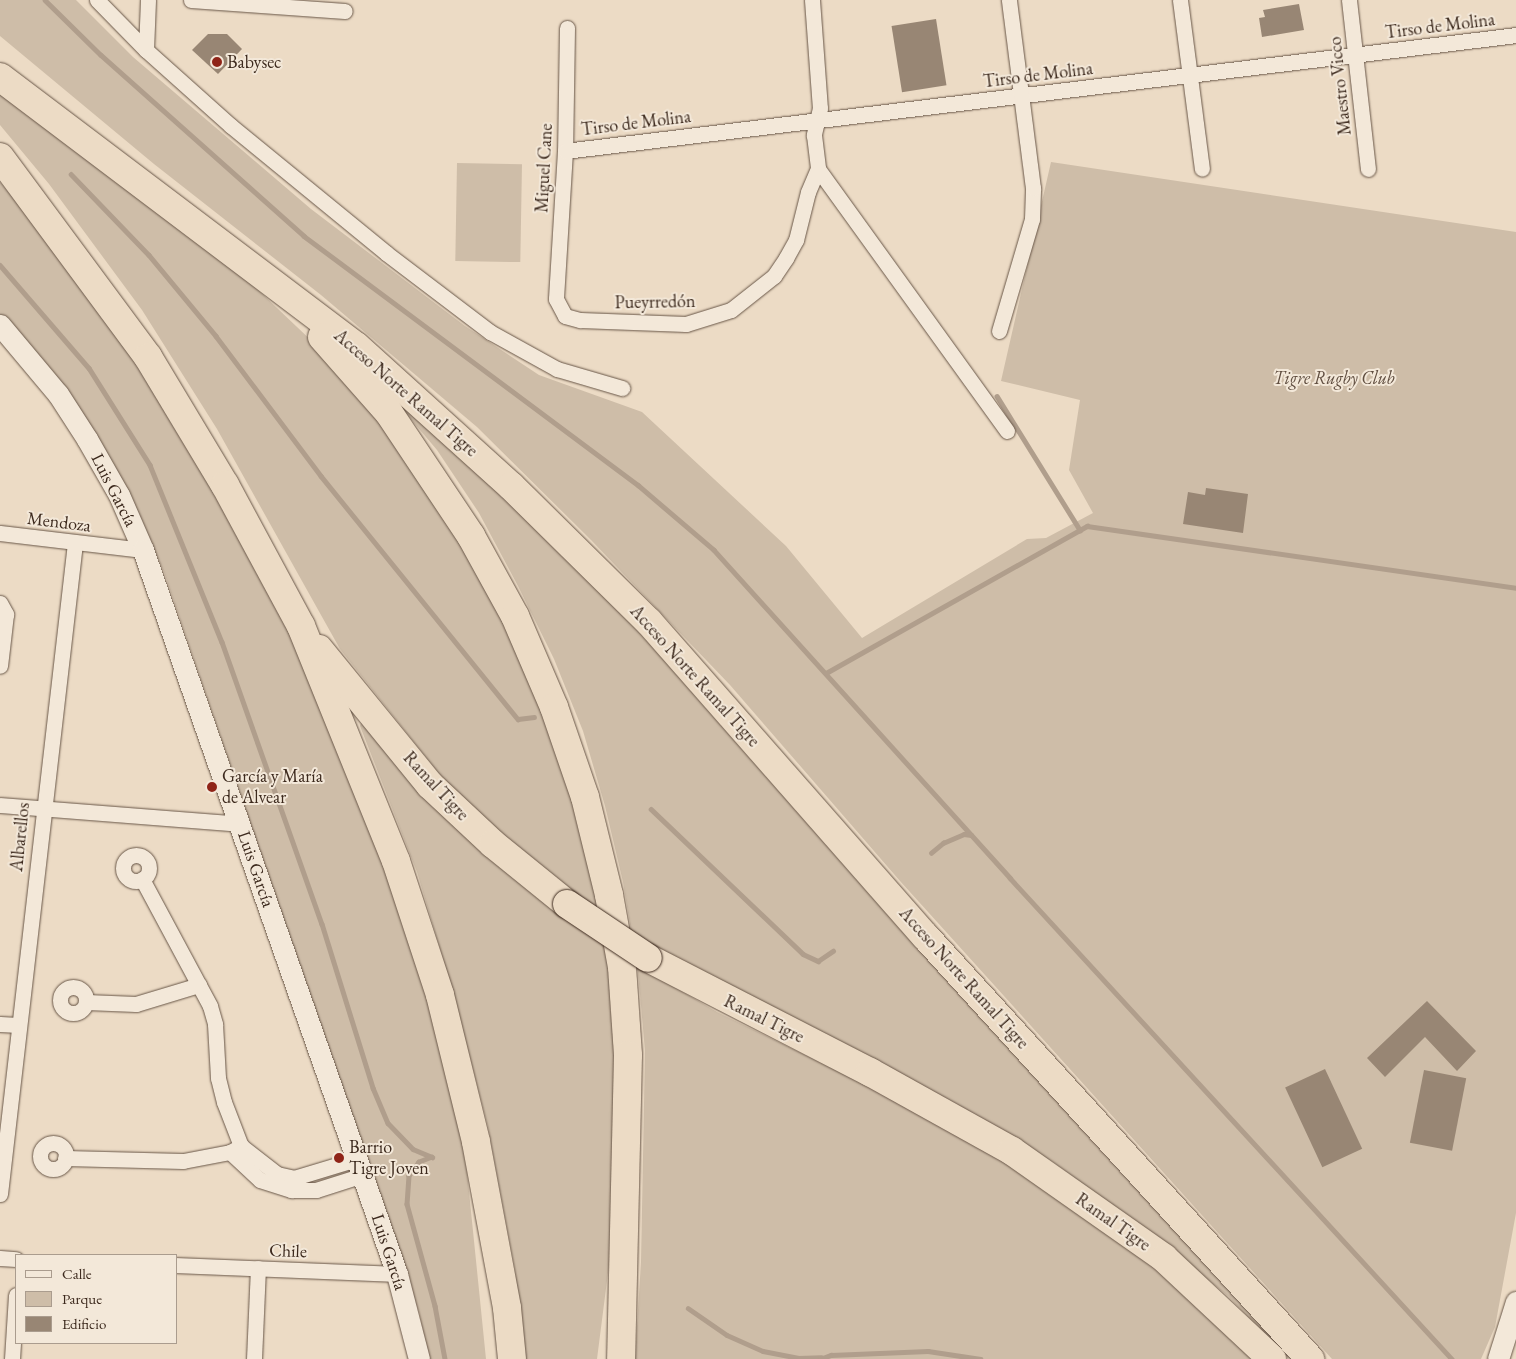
<!DOCTYPE html>
<html>
<head>
<meta charset="utf-8">
<style>
  body { margin:0 }
  #map { position:relative; width:1516px; height:1359px; overflow:hidden; background:#ecdbc5; font-family:"EB Garamond",serif }
  div>[style] { position:absolute }
  .green>* { inset:0; background:#cebda8; transform-origin:0 0 }
  .stream>* { height:4.5px; margin:-2.25px; padding:0 2.25px; transform-origin:2.25px; border-radius:2.25px; background:#b09e8c }
  .building>* { inset:0; background:#988674; transform-origin:0 0 }
  .roads { filter:drop-shadow(0 0 1px #685647) drop-shadow(0 0 1px #685647) }
  .street>* { height:15px; margin:-7.5px; padding:0 7.5px; transform-origin:7.5px; border-radius:7.5px; background:#f3e8d9 }
  .street>.ring { margin:-7.5px; padding:0; box-sizing:content-box; background:none; border:15px solid #f3e8d9; border-radius:50% }
  .secondary>* { height:21px; margin:-10.5px; padding:0 10.5px; transform-origin:10.5px; border-radius:10.5px; background:#f3e8d9 }
  .highway>* { height:28px; margin:-14px; padding:0 14px; transform-origin:14px; border-radius:14px; background:#ecdbc5 }
  .bridges { filter:drop-shadow(0 0 1px #3c291d) drop-shadow(0 0 1px #3c291d) }
  .highway-bridge>* { height:28px; margin:-14px; padding:0 14px; transform-origin:14px; border-radius:14px; background:#ecdbc5 }
  .dots>* { width:14px; height:14px; translate:-50% -50%; box-sizing:border-box; border:2px solid #f3e8d9; border-radius:50% }
  span { translate:-50% -50%; white-space:nowrap; text-align:center; line-height:1.15; -webkit-text-stroke:4px #f3e8d9; paint-order:stroke }
  .street-label { font-size:18px; color:#3c291d }
  .poi-label { font-size:18px; color:#3c291d }
  .left { translate:0 -50%; text-align:left }
  .park-label { font-size:18px; color:#604e40; font-style:italic }
  .legend { position:absolute; left:15px; top:1254px; width:162px; height:90px; box-sizing:border-box; background:#f3e8d9; border:1px solid #aa9c8e; margin:0; padding:6px 9px; list-style:none; font-size:15px; color:#3c291d }
  .legend li { display:flex; align-items:center; gap:10px; height:25px }
  .legend b { width:25px; border:1px solid #aa9c8e }
</style>
</head>
<body>
<div id="map">
  <div class="green">
    <div style="clip-path:polygon(0 0,76px 0,133px 57px,311px 209px,465px 326px,539px 375px,642px 412px,786px 546px,862px 638px,1027px 539px,1046px 538px,1093px 513px,1069px 470px,1080px 400px,1001px 381px,1051px 162px,1516px 232px,1516px 1213px,1495px 1327px,1481px 1359px,1332px 1359px,900px 881px,730px 685px,591px 540px,477px 427px,321px 295px,154px 164px,0 36px)"></div>
    <div style="clip-path:polygon(0 90px,256px 288px,317px 346px,370px 404px,455px 527px,543px 700px,594px 862px,617px 1005px,614px 1226px,597px 1359px,524px 1359px,515px 1270px,488px 1127px,453px 992px,417px 872px,360px 726px,362px 720px,459px 831px,518px 882px,567px 917px,501px 835px,445px 781px,340px 649px,217px 429px,142px 310px,49px 184px,0 125px)"></div>
    <div style="left:457px;top:163px;width:65px;height:98px;rotate:1deg"></div>
    <div style="clip-path:polygon(0 182px,44px 234px,122px 339px,251px 554px,299px 652px,397px 895px,454px 1094px,467px 1172px,486px 1359px,429px 1359px,419px 1312px,164px 572px,139px 513px,99px 441px,27px 344px,0 314px)"></div>
    <div style="clip-path:polygon(387px 391px,442px 435px,695px 685px,1298px 1359px,1289px 1359px,1228px 1296px,1151px 1233px,1053px 1162px,946px 1099px,652px 974px,717px 1012px,852px 1078px,1009px 1164px,1138px 1254px,1210px 1313px,1256px 1359px,635px 1359px,641px 1262px,645px 1051px,638px 972px,623px 882px,605px 806px,583px 731px,554px 659px,518px 586px,479px 513px,437px 450px)"></div>
  </div>
  <div class="stream">
    <div style="left:45px;top:0;width:78px;rotate:44.5deg"></div>
    <div style="left:101px;top:55px;width:272px;rotate:41.7deg"></div>
    <div style="left:304px;top:236px;width:417px;rotate:36.7deg"></div>
    <div style="left:638px;top:485px;width:100px;rotate:40.5deg"></div>
    <div style="left:714px;top:550px;width:442px;rotate:47.9deg"></div>
    <div style="left:1010px;top:878px;width:653px;rotate:47.42deg"></div>
    <div style="left:71px;top:174px;width:112px;rotate:46.1deg"></div>
    <div style="left:149px;top:255px;width:105px;rotate:50.4deg"></div>
    <div style="left:216px;top:336px;width:175px;rotate:53.1deg"></div>
    <div style="left:321px;top:476px;width:313px;rotate:51deg"></div>
    <div style="left:518px;top:719px;width:16px;rotate:-7deg"></div>
    <div style="left:0;top:265px;width:136px;rotate:49.2deg"></div>
    <div style="left:89px;top:368px;width:115px;rotate:57.8deg"></div>
    <div style="left:150px;top:465px;width:191px;rotate:67.9deg"></div>
    <div style="left:222px;top:642px;width:299px;rotate:70.5deg"></div>
    <div style="left:322px;top:924px;width:172px;rotate:72.7deg"></div>
    <div style="left:373px;top:1088px;width:38px;rotate:67deg"></div>
    <div style="left:388px;top:1123px;width:36px;rotate:46deg"></div>
    <div style="left:413px;top:1149px;width:21px;rotate:23deg"></div>
    <div style="left:997px;top:396px;width:158px;rotate:58.2deg"></div>
    <div style="left:826px;top:673px;width:300px;rotate:-29.4deg"></div>
    <div style="left:1087px;top:526px;width:433px;rotate:8.2deg"></div>
    <div style="left:651px;top:809px;width:210px;rotate:43.6deg"></div>
    <div style="left:803px;top:954px;width:17px;rotate:25deg"></div>
    <div style="left:818px;top:961px;width:18px;rotate:-34deg"></div>
    <div style="left:931px;top:853px;width:16px;rotate:-40deg"></div>
    <div style="left:943px;top:843px;width:23px;rotate:-23deg"></div>
    <div style="left:964px;top:834px;width:7px;rotate:8deg"></div>
    <div style="left:432px;top:1157px;width:14px;rotate:159deg"></div>
    <div style="left:419px;top:1162px;width:17px;rotate:126deg"></div>
    <div style="left:409px;top:1176px;width:28px;rotate:94deg"></div>
    <div style="left:407px;top:1204px;width:106px;rotate:74.6deg"></div>
    <div style="left:435px;top:1306px;width:54px;rotate:79.3deg"></div>
    <div style="left:688px;top:1308px;width:47px;rotate:34.7deg"></div>
    <div style="left:727px;top:1335px;width:39px;rotate:24deg"></div>
    <div style="left:763px;top:1351px;width:36px;rotate:11deg"></div>
    <div style="left:798px;top:1358px;width:23px;rotate:-2deg"></div>
    <div style="left:820px;top:1359px;width:12px;rotate:-20deg"></div>
    <div style="left:831px;top:1355px;width:97px;rotate:-2.4deg"></div>
    <div style="left:928px;top:1351px;width:53px;rotate:8.7deg"></div>
  </div>
  <div class="building">
    <div style="clip-path:polygon(1299px 4px,1304px 30px,1262px 37px,1259px 18px,1265px 17px,1263px 10px)"></div>
    <div style="left:936px;top:19px;width:67px;height:45px;rotate:81deg"></div>
    <div style="clip-path:polygon(208px 34px,227px 34px,242px 49px,218px 74px,192px 50px)"></div>
    <div style="clip-path:polygon(1206px 488px,1248px 494px,1243px 533px,1183px 524px,1188px 492px,1205px 495px)"></div>
    <div style="clip-path:polygon(1427px 1001px,1476px 1051px,1457px 1071px,1425px 1037px,1385px 1077px,1367px 1058px)"></div>
    <div style="left:1325px;top:1069px;width:88px;height:44px;rotate:65deg"></div>
    <div style="left:1424px;top:1070px;width:43px;height:74px;rotate:11deg"></div>
  </div>
  <div class="roads">
    <div class="street">
      <div style="left:97px;top:0;width:70px;rotate:45.6deg"></div>
      <div style="left:146px;top:50px;width:114px;rotate:41.8deg"></div>
      <div style="left:231px;top:126px;width:200px;rotate:39.3deg"></div>
      <div style="left:386px;top:253px;width:131px;rotate:37.2deg"></div>
      <div style="left:490px;top:332px;width:77px;rotate:28.9deg"></div>
      <div style="left:557px;top:369px;width:68px;rotate:16.3deg"></div>
      <div style="left:191px;top:0;width:154px;rotate:4.1deg"></div>
      <div style="left:812px;top:0;width:108px;rotate:85.8deg"></div>
      <div style="left:820px;top:108px;width:28px;rotate:103deg"></div>
      <div style="left:814px;top:135px;width:34px;rotate:83deg"></div>
      <div style="left:818px;top:169px;width:323px;rotate:54.2deg"></div>
      <div style="left:1180px;top:0;width:170px;rotate:82.6deg"></div>
      <div style="left:1349px;top:0;width:170px;rotate:83.6deg"></div>
      <div style="left:567px;top:28px;width:123px;rotate:90.9deg"></div>
      <div style="left:565px;top:151px;width:148px;rotate:93.5deg"></div>
      <div style="left:556px;top:299px;width:19px;rotate:62deg"></div>
      <div style="left:565px;top:316px;width:16px;rotate:15deg"></div>
      <div style="left:580px;top:320px;width:106px;rotate:2.2deg"></div>
      <div style="left:686px;top:324px;width:47px;rotate:-17.3deg"></div>
      <div style="left:731px;top:310px;width:55px;rotate:-38.3deg"></div>
      <div style="left:774px;top:276px;width:22px;rotate:-56deg"></div>
      <div style="left:786px;top:258px;width:21px;rotate:-61deg"></div>
      <div style="left:796px;top:240px;width:49px;rotate:-76deg"></div>
      <div style="left:808px;top:192px;width:25px;rotate:-67deg"></div>
      <div style="left:146px;top:50px;width:50px;rotate:-87.7deg"></div>
      <div style="left:565px;top:151px;width:958px;rotate:-6.95deg"></div>
      <div style="left:999px;top:331px;width:117px;rotate:-73.6deg"></div>
      <div style="left:1032px;top:219px;width:31px;rotate:-88deg"></div>
      <div style="left:1033px;top:188px;width:190px;rotate:-97.3deg"></div>
      <div style="left:0;top:533px;width:144px;rotate:6.8deg"></div>
      <div style="left:0;top:603px;width:13px;rotate:61deg"></div>
      <div style="left:6px;top:614px;width:52px;rotate:96.6deg"></div>
      <div style="left:0;top:805px;width:242px;rotate:4.5deg"></div>
      <div class="ring" style="left:123px;top:855px;width:11px;height:11px"></div>
      <div style="left:142px;top:879px;width:144px;rotate:61.8deg"></div>
      <div style="left:210px;top:1006px;width:19px;rotate:74deg"></div>
      <div style="left:215px;top:1024px;width:54px;rotate:86.8deg"></div>
      <div style="left:218px;top:1078px;width:25px;rotate:76deg"></div>
      <div style="left:224px;top:1102px;width:47px;rotate:68.9deg"></div>
      <div style="left:241px;top:1146px;width:46px;rotate:37.9deg"></div>
      <div style="left:277px;top:1174px;width:17px;rotate:13deg"></div>
      <div style="left:294px;top:1178px;width:66px;rotate:-16.8deg"></div>
      <div class="ring" style="left:60px;top:987px;width:11px;height:11px"></div>
      <div style="left:86px;top:1002px;width:50px;rotate:2.3deg"></div>
      <div style="left:136px;top:1004px;width:66px;rotate:-16.8deg"></div>
      <div style="left:0;top:1024px;width:18px;rotate:3deg"></div>
      <div class="ring" style="left:40px;top:1143px;width:11px;height:11px"></div>
      <div style="left:230px;top:1152px;width:41px;rotate:43deg"></div>
      <div style="left:260px;top:1180px;width:33px;rotate:18deg"></div>
      <div style="left:291px;top:1190px;width:25px"></div>
      <div style="left:316px;top:1190px;width:49px;rotate:-17.7deg"></div>
      <div style="left:65px;top:1158px;width:118px;rotate:1.5deg"></div>
      <div style="left:183px;top:1161px;width:48px;rotate:-10.8deg"></div>
      <div style="left:230px;top:1152px;width:13px;rotate:-29deg"></div>
      <div style="left:0;top:1194px;width:655px;rotate:-83.43deg"></div>
      <div style="left:0;top:1258px;width:16px;rotate:4deg"></div>
      <div style="left:176px;top:1265px;width:221px;rotate:2.3deg"></div>
      <div style="left:12px;top:1359px;width:64px;rotate:-86.4deg"></div>
      <div style="left:254px;top:1359px;width:91px;rotate:-87.5deg"></div>
    </div>
    <div class="secondary">
      <div style="left:0;top:325px;width:90px;rotate:50deg"></div>
      <div style="left:58px;top:394px;width:54px;rotate:57.2deg"></div>
      <div style="left:87px;top:439px;width:64px;rotate:60.3deg"></div>
      <div style="left:119px;top:495px;width:60px;rotate:66.4deg"></div>
      <div style="left:143px;top:550px;width:767px;rotate:70.67deg"></div>
      <div style="left:397px;top:1274px;width:88px;rotate:75.5deg"></div>
      <div style="left:1498px;top:1359px;width:60px;rotate:-72.5deg"></div>
    </div>
    <div class="highway">
      <div style="left:0;top:77px;width:446px;rotate:37.1deg"></div>
      <div style="left:356px;top:346px;width:209px;rotate:42.1deg"></div>
      <div style="left:511px;top:486px;width:194px;rotate:44.6deg"></div>
      <div style="left:649px;top:622px;width:419px;rotate:48.7deg"></div>
      <div style="left:926px;top:937px;width:571px;rotate:47.7deg"></div>
      <div style="left:0;top:157px;width:249px;rotate:53.5deg"></div>
      <div style="left:148px;top:357px;width:149px;rotate:59deg"></div>
      <div style="left:225px;top:485px;width:160px;rotate:61.7deg"></div>
      <div style="left:301px;top:626px;width:253px;rotate:68deg"></div>
      <div style="left:396px;top:861px;width:141px;rotate:71.8deg"></div>
      <div style="left:440px;top:995px;width:151px;rotate:76.2deg"></div>
      <div style="left:476px;top:1142px;width:169px;rotate:79.4deg"></div>
      <div style="left:507px;top:1308px;width:51px;rotate:84.4deg"></div>
      <div style="left:322px;top:337px;width:101px;rotate:48.6deg"></div>
      <div style="left:389px;top:413px;width:148px;rotate:56.3deg"></div>
      <div style="left:471px;top:536px;width:91px;rotate:61.2deg"></div>
      <div style="left:515px;top:616px;width:99px;rotate:66.8deg"></div>
      <div style="left:554px;top:707px;width:95px;rotate:71deg"></div>
      <div style="left:585px;top:797px;width:101px;rotate:76.2deg"></div>
      <div style="left:609px;top:895px;width:73px;rotate:79.8deg"></div>
      <div style="left:622px;top:967px;width:88px;rotate:86.1deg"></div>
      <div style="left:628px;top:1055px;width:304px;rotate:91.3deg"></div>
      <div style="left:319px;top:649px;width:176px;rotate:50.8deg"></div>
      <div style="left:430px;top:785px;width:86px;rotate:43.1deg"></div>
      <div style="left:493px;top:844px;width:95px;rotate:39deg"></div>
      <div style="left:648px;top:958px;width:250px;rotate:27.2deg"></div>
      <div style="left:870px;top:1072px;width:162px;rotate:29.1deg"></div>
      <div style="left:1012px;top:1151px;width:186px;rotate:35.1deg"></div>
      <div style="left:1164px;top:1258px;width:148px;rotate:43.1deg"></div>
    </div>
  </div>
  <div class="bridges">
    <div class="highway-bridge">
      <div style="left:567px;top:904px;width:97px;rotate:33.7deg"></div>
    </div>
  </div>
  <div class="dots">
    <div style="left:217px;top:62px;background:#8f2418"></div>
    <div style="left:212px;top:787px;background:#8f2418"></div>
    <div style="left:339px;top:1158px;background:#8f2418"></div>
  </div>
  <div class="street-label">
    <span style="left:1440px;top:26px;rotate:-7deg">Tirso de Molina</span>
    <span style="left:1038px;top:75px;rotate:-7deg">Tirso de Molina</span>
    <span style="left:1340px;top:86px;rotate:-96deg">Maestro Vicco</span>
    <span style="left:636px;top:123px;rotate:-7deg">Tirso de Molina</span>
    <span style="left:544px;top:168px;rotate:-87deg">Miguel Cane</span>
    <span style="left:655px;top:302px;rotate:-1deg">Pueyrredón</span>
    <span style="left:406px;top:393px;rotate:41deg">Acceso Norte Ramal Tigre</span>
    <span style="left:114px;top:490px;rotate:63deg">Luis García</span>
    <span style="left:59px;top:522px;rotate:7deg">Mendoza</span>
    <span style="left:695px;top:676px;rotate:48deg">Acceso Norte Ramal Tigre</span>
    <span style="left:436px;top:786px;rotate:47deg">Ramal Tigre</span>
    <span style="left:20px;top:837px;rotate:-84deg">Albarellos</span>
    <span style="left:256px;top:869px;rotate:71deg">Luis García</span>
    <span style="left:964px;top:978px;rotate:48deg">Acceso Norte Ramal Tigre</span>
    <span style="left:764px;top:1019px;rotate:26deg">Ramal Tigre</span>
    <span style="left:1113px;top:1222px;rotate:35deg">Ramal Tigre</span>
    <span style="left:288px;top:1251px;rotate:2deg">Chile</span>
    <span style="left:389px;top:1252px;rotate:72deg">Luis García</span>
  </div>
  <div class="poi-label">
    <span class="left" style="left:227px;top:62px">Babysec</span>
    <span class="left" style="left:222px;top:787px">García y María<br>de Alvear</span>
    <span class="left" style="left:349px;top:1158px">Barrio<br>Tigre Joven</span>
  </div>
  <div class="park-label">
    <span style="left:1334px;top:378px">Tigre Rugby Club</span>
  </div>
  <ul class="legend">
  <li><b style="height:6px;background:#f3e8d9"></b>Calle</li>
  <li><b style="height:14px;background:#cebda8"></b>Parque</li>
  <li><b style="height:14px;background:#988674"></b>Edificio</li>
  </ul>
</div>
</body>
</html>
